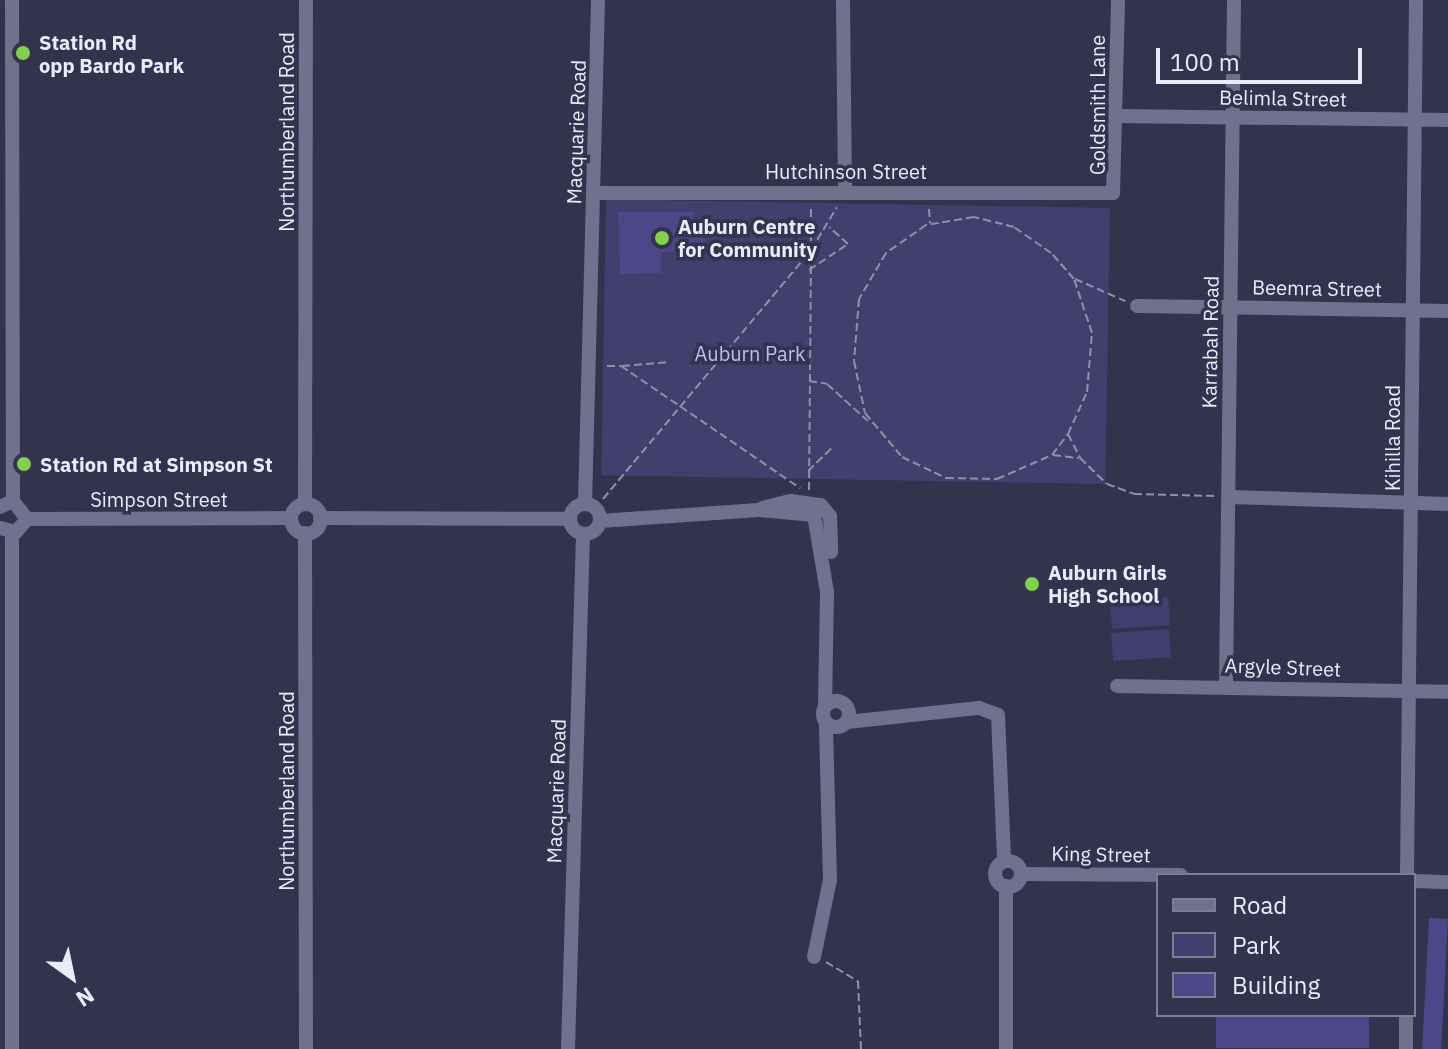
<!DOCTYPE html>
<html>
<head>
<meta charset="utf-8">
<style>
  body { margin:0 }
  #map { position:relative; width:1448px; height:1049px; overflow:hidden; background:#34334e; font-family:"IBM Plex Sans",sans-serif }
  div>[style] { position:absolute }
  .green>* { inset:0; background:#423f6f; transform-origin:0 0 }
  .building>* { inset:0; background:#4d478a; transform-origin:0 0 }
  .path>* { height:2px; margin-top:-1px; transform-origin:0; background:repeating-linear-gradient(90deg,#9190a7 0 8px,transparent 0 12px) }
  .street>* { height:14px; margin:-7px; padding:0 7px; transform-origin:7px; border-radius:7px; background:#71718f }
  .street>.ring { margin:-7px; padding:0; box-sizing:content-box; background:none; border:14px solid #71718f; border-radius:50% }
  .dots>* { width:22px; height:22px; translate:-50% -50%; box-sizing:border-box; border:4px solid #34334e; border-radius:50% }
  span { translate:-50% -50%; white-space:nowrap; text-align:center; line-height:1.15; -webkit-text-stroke:7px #34334e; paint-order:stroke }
  .poi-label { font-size:20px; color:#ebebfd; font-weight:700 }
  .left { translate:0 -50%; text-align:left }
  .street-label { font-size:20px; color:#ebebfd }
  .park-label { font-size:20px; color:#bebdf8 }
  .legend { position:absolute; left:1156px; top:873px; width:260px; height:144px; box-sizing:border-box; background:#34334e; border:2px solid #7d7d94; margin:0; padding:10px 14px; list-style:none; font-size:24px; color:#ebebfd }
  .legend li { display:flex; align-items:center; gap:16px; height:40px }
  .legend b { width:40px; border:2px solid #7d7d94 }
  .north { position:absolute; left:32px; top:937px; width:80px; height:80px; -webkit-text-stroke:6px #34334e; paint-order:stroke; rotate:147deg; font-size:22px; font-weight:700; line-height:32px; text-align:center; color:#ebebfd }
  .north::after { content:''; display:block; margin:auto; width:28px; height:36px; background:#ebebfd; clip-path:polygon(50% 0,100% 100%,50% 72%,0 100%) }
  .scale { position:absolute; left:1156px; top:48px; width:206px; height:36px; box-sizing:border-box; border:4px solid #ebebfd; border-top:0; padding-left:10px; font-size:24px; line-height:28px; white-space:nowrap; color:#ebebfd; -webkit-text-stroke:6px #34334e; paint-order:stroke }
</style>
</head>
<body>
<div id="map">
  <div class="green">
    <div style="left:1110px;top:208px;width:276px;height:504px;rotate:91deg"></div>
    <div style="left:1168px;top:597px;width:28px;height:58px;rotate:86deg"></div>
    <div style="left:1169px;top:629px;width:28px;height:58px;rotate:86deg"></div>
  </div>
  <div class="building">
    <div style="clip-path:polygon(618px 212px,693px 212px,693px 225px,705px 225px,706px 252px,661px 252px,661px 273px,620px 274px)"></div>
    <div style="left:1429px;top:918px;width:19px;height:131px;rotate:3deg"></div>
    <div style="left:1216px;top:1015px;width:153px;height:33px"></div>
  </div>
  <div class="path">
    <div style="left:811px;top:209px;width:37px;rotate:90deg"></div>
    <div style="left:929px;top:209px;width:14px;rotate:86deg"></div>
    <div style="left:809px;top:270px;width:47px;rotate:-33.7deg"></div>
    <div style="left:848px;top:244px;width:25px;rotate:-138deg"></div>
    <div style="left:1075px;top:279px;width:55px;rotate:23.7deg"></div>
    <div style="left:607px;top:366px;width:14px"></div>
    <div style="left:621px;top:366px;width:217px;rotate:34.3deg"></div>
    <div style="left:622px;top:366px;width:48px;rotate:-4.8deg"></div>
    <div style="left:809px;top:381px;width:18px;rotate:9deg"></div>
    <div style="left:827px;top:384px;width:55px;rotate:42.1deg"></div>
    <div style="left:1068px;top:434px;width:46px;rotate:-65.7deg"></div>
    <div style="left:1087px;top:392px;width:59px;rotate:-85.2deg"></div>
    <div style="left:1092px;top:333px;width:57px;rotate:-108.4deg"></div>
    <div style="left:1074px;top:279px;width:35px;rotate:-131deg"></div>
    <div style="left:1051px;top:253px;width:45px;rotate:-144.9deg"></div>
    <div style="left:1014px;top:227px;width:41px;rotate:-166deg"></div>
    <div style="left:974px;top:217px;width:49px;rotate:170.5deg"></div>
    <div style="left:926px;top:225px;width:49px;rotate:145deg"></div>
    <div style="left:886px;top:253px;width:53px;rotate:120.4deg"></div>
    <div style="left:859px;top:299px;width:62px;rotate:94.6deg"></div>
    <div style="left:854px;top:361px;width:53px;rotate:78.1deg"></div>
    <div style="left:865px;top:413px;width:57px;rotate:49.9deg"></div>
    <div style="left:902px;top:457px;width:49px;rotate:25.5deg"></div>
    <div style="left:946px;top:478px;width:51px;rotate:1.1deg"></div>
    <div style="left:997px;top:479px;width:60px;rotate:-23.6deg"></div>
    <div style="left:1052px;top:455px;width:26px;rotate:-53deg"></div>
    <div style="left:1068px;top:434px;width:27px;rotate:63deg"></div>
    <div style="left:1080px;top:458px;width:37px;rotate:44deg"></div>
    <div style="left:1107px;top:484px;width:29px;rotate:20deg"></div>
    <div style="left:1134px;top:494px;width:82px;rotate:1.4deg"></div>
    <div style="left:1053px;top:455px;width:26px;rotate:7deg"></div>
    <div style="left:808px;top:471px;width:33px;rotate:-44deg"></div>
    <div style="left:809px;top:490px;width:237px;rotate:-89.5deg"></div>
    <div style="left:603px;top:499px;width:324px;rotate:-50.1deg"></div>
    <div style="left:811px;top:250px;width:50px;rotate:-58.8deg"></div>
    <div style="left:826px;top:962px;width:37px;rotate:31deg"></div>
    <div style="left:858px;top:981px;width:68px;rotate:87.5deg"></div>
  </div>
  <div class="street">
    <div style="left:12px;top:0;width:501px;rotate:89.89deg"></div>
    <div style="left:843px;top:0;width:191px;rotate:89.4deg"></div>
    <div style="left:1117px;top:116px;width:331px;rotate:0.7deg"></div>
    <div style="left:594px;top:193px;width:519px"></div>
    <div style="left:1113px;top:193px;width:193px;rotate:-88.5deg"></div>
    <div style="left:1137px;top:306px;width:311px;rotate:0.9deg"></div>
    <div style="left:1229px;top:497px;width:219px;rotate:1.8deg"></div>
    <div style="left:305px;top:504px;width:504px;rotate:-89.89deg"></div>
    <div style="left:585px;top:504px;width:504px;rotate:-88.52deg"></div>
    <div class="ring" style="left:570px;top:504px;width:16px;height:16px"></div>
    <div class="ring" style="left:291px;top:504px;width:16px;height:16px"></div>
    <div style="left:0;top:507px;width:14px;rotate:-25deg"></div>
    <div style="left:13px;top:501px;width:23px;rotate:52deg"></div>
    <div style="left:27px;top:519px;width:17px;rotate:130deg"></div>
    <div style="left:16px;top:532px;width:16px;rotate:-166deg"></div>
    <div style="left:762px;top:508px;width:30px;rotate:-14deg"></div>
    <div style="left:791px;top:501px;width:30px;rotate:8deg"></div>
    <div style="left:821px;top:505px;width:14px;rotate:51deg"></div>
    <div style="left:830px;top:516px;width:36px;rotate:88deg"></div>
    <div style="left:320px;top:518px;width:250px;rotate:0.2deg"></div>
    <div style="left:27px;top:519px;width:264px;rotate:-0.2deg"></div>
    <div style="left:600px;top:521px;width:159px;rotate:-4deg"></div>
    <div style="left:759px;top:510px;width:55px;rotate:5.2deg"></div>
    <div style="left:814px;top:515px;width:78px;rotate:80.4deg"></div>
    <div style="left:827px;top:592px;width:114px;rotate:91deg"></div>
    <div style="left:12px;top:533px;width:516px;rotate:90deg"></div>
    <div style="left:305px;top:533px;width:516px;rotate:89.89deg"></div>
    <div style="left:1226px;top:685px;width:685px;rotate:-89.33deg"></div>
    <div style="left:1117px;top:686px;width:331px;rotate:1deg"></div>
    <div class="ring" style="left:823px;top:701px;width:12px;height:12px"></div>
    <div style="left:847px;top:722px;width:133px;rotate:-6.1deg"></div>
    <div style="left:979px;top:708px;width:20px;rotate:20deg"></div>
    <div style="left:998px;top:715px;width:146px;rotate:87.6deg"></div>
    <div class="ring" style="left:995px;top:861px;width:12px;height:12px"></div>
    <div style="left:1021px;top:874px;width:160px;rotate:0.4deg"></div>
    <div style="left:1407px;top:875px;width:875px;rotate:-89.41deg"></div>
    <div style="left:1414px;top:881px;width:34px;rotate:2deg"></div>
    <div style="left:1006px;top:886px;width:163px;rotate:90deg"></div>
    <div style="left:814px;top:957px;width:79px;rotate:-78.3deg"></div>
    <div style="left:830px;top:880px;width:158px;rotate:-91.5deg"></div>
    <div style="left:568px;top:1049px;width:515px;rotate:-88.33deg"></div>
    <div style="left:1406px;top:1049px;width:34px;rotate:-90deg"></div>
  </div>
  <div class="dots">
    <div style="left:23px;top:53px;background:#83d04f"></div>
    <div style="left:662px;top:238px;background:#83d04f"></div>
    <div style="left:24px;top:464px;background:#83d04f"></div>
    <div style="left:1032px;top:584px;background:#83d04f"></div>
  </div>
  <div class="poi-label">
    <span class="left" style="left:39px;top:54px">Station Rd<br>opp Bardo Park</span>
    <span class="left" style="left:678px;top:238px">Auburn Centre<br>for Community</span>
    <span class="left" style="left:40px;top:464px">Station Rd at Simpson St</span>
    <span class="left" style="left:1048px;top:584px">Auburn Girls<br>High School</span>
  </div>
  <div class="street-label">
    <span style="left:1283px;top:98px;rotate:1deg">Belimla Street</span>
    <span style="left:1097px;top:105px;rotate:-90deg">Goldsmith Lane</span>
    <span style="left:286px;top:132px;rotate:-90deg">Northumberland Road</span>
    <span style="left:576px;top:132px;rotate:-88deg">Macquarie Road</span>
    <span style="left:846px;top:171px">Hutchinson Street</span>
    <span style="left:1317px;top:288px;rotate:1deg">Beemra Street</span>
    <span style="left:1210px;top:342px;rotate:-89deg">Karrabah Road</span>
    <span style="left:1392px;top:438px;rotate:-90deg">Kihilla Road</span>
    <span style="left:159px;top:499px">Simpson Street</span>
    <span style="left:1283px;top:667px;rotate:2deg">Argyle Street</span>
    <span style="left:286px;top:791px;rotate:-90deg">Northumberland Road</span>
    <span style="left:556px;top:791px;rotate:-88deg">Macquarie Road</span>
    <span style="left:1101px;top:854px;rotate:1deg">King Street</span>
  </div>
  <div class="park-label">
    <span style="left:750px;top:353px">Auburn Park</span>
  </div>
  <ul class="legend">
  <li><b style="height:10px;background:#71718f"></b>Road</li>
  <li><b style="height:22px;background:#423f6f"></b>Park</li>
  <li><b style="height:22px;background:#4d478a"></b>Building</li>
  </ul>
  <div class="north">N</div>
  <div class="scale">100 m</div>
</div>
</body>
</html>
